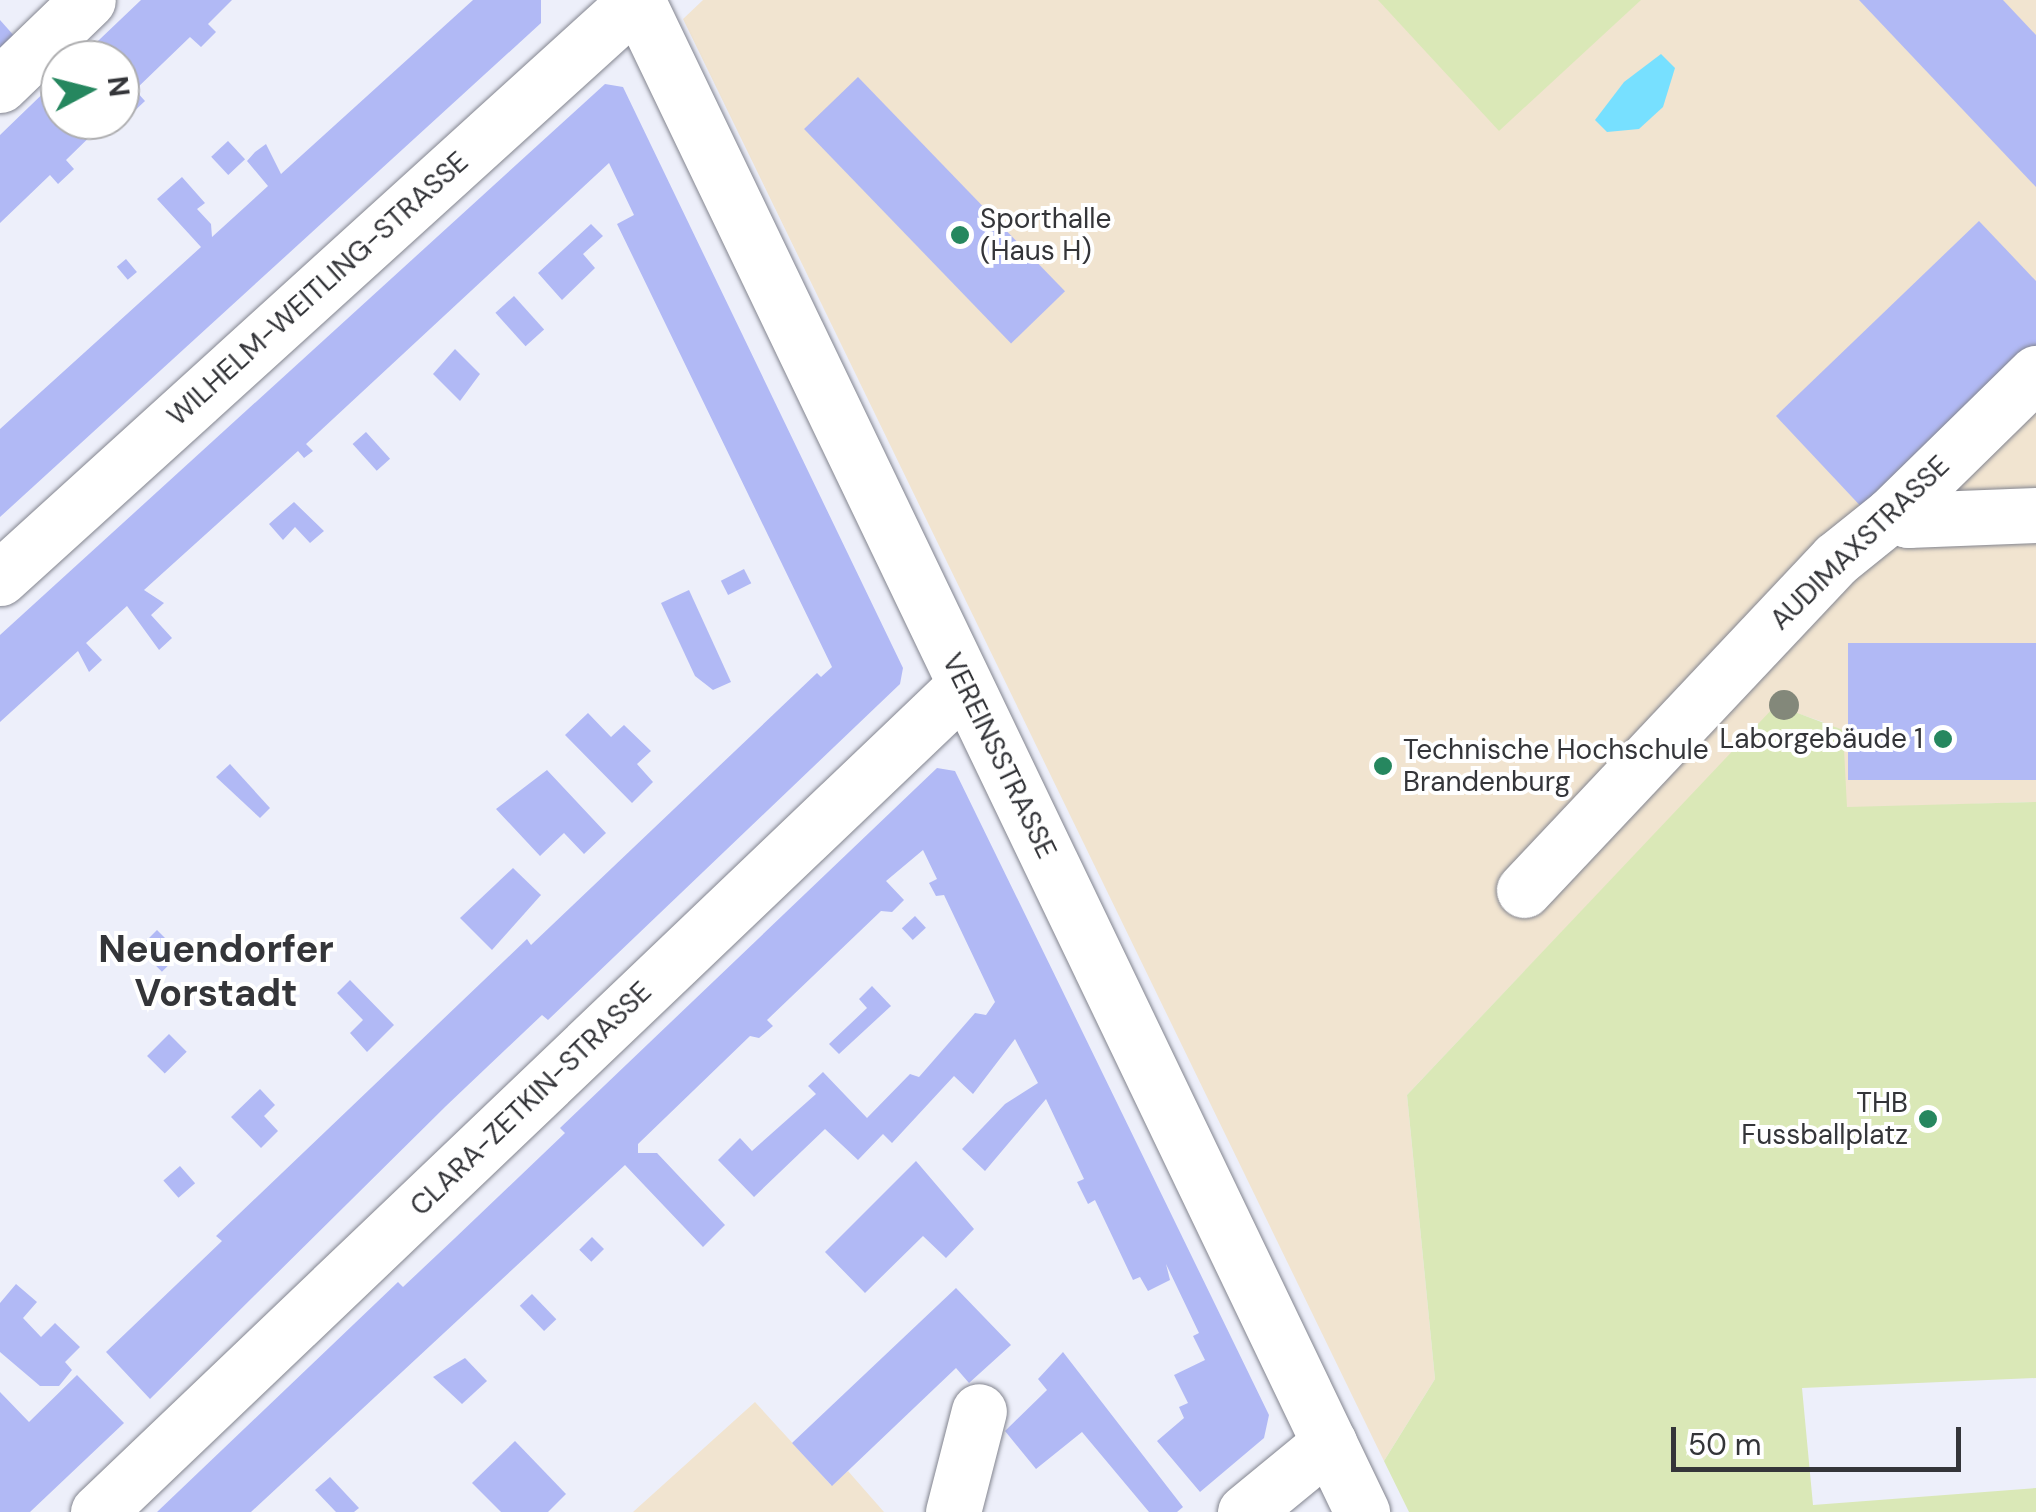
<!DOCTYPE html>
<html>
<head>
<meta charset="utf-8">
<style>
  body { margin:0 }
  #map { position:relative; width:2036px; height:1512px; overflow:hidden; background:#edeffa; font-family:"DM Sans",sans-serif }
  div>[style] { position:absolute }
  .industrial>* { inset:0; background:#f1e4d0 }
  .green>* { inset:0; background:#dae8b7 }
  .water>* { inset:0; background:#77e0ff }
  .building>* { inset:0; background:#b1b9f5; transform-origin:0 0 }
  .roads { filter:drop-shadow(0 0 2px #83858f) drop-shadow(0 0 2px #83858f) }
  .minor>* { height:55px; margin:-27.5px; padding:0 27.5px; transform-origin:27.5px; border-radius:27.5px; background:#fff }
  .trees>* { width:30px; height:30px; margin:-15px; border-radius:50%; background:#83887a }
  .dots>* { width:28px; height:28px; translate:-50% -50%; box-sizing:border-box; border:5px solid #fff; border-radius:50% }
  span { translate:-50% -50%; white-space:nowrap; text-align:center; line-height:1.15; -webkit-text-stroke:8px #fff; paint-order:stroke }
  .poi-label { font-size:28px; color:#343539 }
  .left { translate:0 -50%; text-align:left }
  .right { translate:-100% -50%; text-align:right }
  .street-label { font-size:28px; color:#343539 }
  .district-label { font-size:38px; color:#343539; font-weight:700 }
  .north { position:absolute; left:40px; top:40px; width:100px; height:100px; box-sizing:border-box; background:#fff; border:2px solid #aeaeb0; border-radius:50%; rotate:83deg; font-size:28px; font-weight:700; line-height:40px; text-align:center; color:#343539 }
  .north::after { content:''; display:block; margin:auto; width:35px; height:45px; background:#26875f; clip-path:polygon(50% 0,100% 100%,50% 72%,0 100%) }
  .scale { position:absolute; left:1671px; top:1427px; width:290px; height:45px; box-sizing:border-box; border:5px solid #343539; border-top:0; padding-left:12px; font-size:30px; line-height:35px; white-space:nowrap; color:#343539; -webkit-text-stroke:8px #fff; paint-order:stroke }
</style>
</head>
<body>
<div id="map">
  <div class="industrial">
    <div style="clip-path:polygon(703px 0,2036px 0,2036px 802px,1847px 808px,1823px 722px,1776px 706px,1407px 1095px,1435px 1379px,1384px 1461px,683px 19px)"></div>
    <div style="clip-path:polygon(755px 1402px,831px 1485px,848px 1471px,884px 1512px,633px 1512px)"></div>
  </div>
  <div class="green">
    <div style="clip-path:polygon(1378px 0,1641px 0,1499px 131px)"></div>
    <div style="clip-path:polygon(1776px 705px,1843px 730px,1847px 807px,2036px 802px,2036px 1378px,1802px 1388px,1813px 1505px,2036px 1488px,2036px 1512px,1409px 1512px,1384px 1461px,1435px 1379px,1407px 1095px)"></div>
  </div>
  <div class="water">
    <div style="clip-path:polygon(1661px 54px,1675px 68px,1663px 107px,1639px 129px,1607px 132px,1595px 120px,1624px 82px)"></div>
  </div>
  <div class="building">
    <div style="clip-path:polygon(141px 0,232px 0,208px 24px,216px 32px,201px 47px,190px 37px,135px 90px,145px 101px,129px 116px,120px 106px,120px 60px,78px 60px)"></div>
    <div style="clip-path:polygon(473px 0,541px 0,541px 23px,0 517px,0 429px,201px 247px,157px 199px,182px 177px,205px 203px,197px 209px,211px 224px,212px 237px,268px 186px,247px 161px,255px 152px,266px 144px,281px 174px)"></div>
    <div style="clip-path:polygon(1859px 0,2003px 0,2036px 35px,2036px 187px)"></div>
    <div style="clip-path:polygon(0 20px,16px 38px,0 53px)"></div>
    <div style="clip-path:polygon(60px 77px,60px 120px,107px 120px,66px 160px,74px 169px,58px 184px,50px 175px,0 223px,0 135px)"></div>
    <div style="left:858px;top:77px;width:298px;height:75px;rotate:46deg"></div>
    <div style="clip-path:polygon(605px 84px,623px 87px,903px 668px,900px 684px,548px 1020px,542px 1015px,446px 1106px,150px 1399px,106px 1352px,222px 1241px,216px 1236px,527px 939px,531px 945px,817px 673px,821px 677px,832px 667px,617px 224px,634px 215px,609px 163px,306px 444px,313px 451px,304px 458px,298px 451px,144px 590px,164px 603px,151px 615px,172px 638px,159px 650px,127px 606px,86px 643px,102px 660px,89px 672px,78px 651px,0 722px,0 635px)"></div>
    <div style="left:228px;top:141px;width:25px;height:23px;rotate:47deg"></div>
    <div style="clip-path:polygon(1979px 221px,2036px 281px,2036px 354px,1868px 514px,1776px 416px)"></div>
    <div style="clip-path:polygon(591px 224px,603px 236px,583px 254px,595px 268px,562px 300px,538px 273px)"></div>
    <div style="left:126px;top:259px;width:17px;height:12px;rotate:50deg"></div>
    <div style="left:514px;top:296px;width:45px;height:25px;rotate:48deg"></div>
    <div style="clip-path:polygon(455px 349px,480px 374px,460px 401px,433px 374px)"></div>
    <div style="left:366px;top:432px;width:36px;height:18px;rotate:48deg"></div>
    <div style="clip-path:polygon(294px 502px,324px 531px,310px 543px,295px 527px,283px 540px,269px 524px)"></div>
    <div style="left:744px;top:569px;width:16px;height:26px;rotate:63deg"></div>
    <div style="clip-path:polygon(689px 590px,731px 682px,713px 690px,695px 676px,661px 603px)"></div>
    <div style="left:2036px;top:643px;width:137px;height:188px;rotate:90deg"></div>
    <div style="clip-path:polygon(588px 713px,611px 737px,624px 725px,651px 751px,637px 764px,653px 782px,632px 803px,565px 735px)"></div>
    <div style="clip-path:polygon(230px 764px,270px 808px,260px 818px,216px 777px)"></div>
    <div style="clip-path:polygon(937px 768px,955px 771px,1063px 992px,1269px 1415px,1264px 1438px,1200px 1492px,1157px 1441px,1184px 1418px,1179px 1407px,1188px 1403px,1174px 1375px,1205px 1360px,1193px 1336px,1199px 1333px,1166px 1264px,1170px 1280px,1148px 1291px,1140px 1277px,1133px 1280px,1095px 1200px,1088px 1204px,1077px 1182px,1084px 1179px,1046px 1099px,985px 1171px,962px 1149px,1005px 1104px,1038px 1083px,1015px 1039px,973px 1094px,954px 1076px,892px 1143px,883px 1134px,858px 1160px,825px 1129px,754px 1197px,718px 1160px,740px 1138px,752px 1151px,816px 1094px,808px 1086px,823px 1072px,867px 1118px,910px 1074px,919px 1077px,975px 1013px,986px 1015px,995px 1002px,944px 895px,936px 896px,929px 883px,937px 879px,923px 850px,886px 881px,904px 900px,892px 912px,881px 911px,767px 1020px,773px 1026px,759px 1038px,750px 1036px,638px 1144px,638px 1153px,657px 1153px,725px 1225px,703px 1247px,625px 1165px,251px 1512px,157px 1512px,398px 1282px,403px 1287px,455px 1238px,565px 1133px,560px 1128px)"></div>
    <div style="clip-path:polygon(547px 770px,606px 833px,584px 854px,564px 833px,540px 856px,496px 809px)"></div>
    <div style="clip-path:polygon(513px 868px,541px 895px,492px 950px,460px 918px)"></div>
    <div style="left:915px;top:916px;width:16px;height:18px;rotate:47deg"></div>
    <div style="left:157px;top:930px;width:33px;height:26px;rotate:45deg"></div>
    <div style="clip-path:polygon(350px 980px,394px 1025px,367px 1052px,350px 1033px,363px 1020px,337px 993px)"></div>
    <div style="clip-path:polygon(872px 986px,891px 1006px,839px 1054px,829px 1044px,867px 1008px,859px 999px)"></div>
    <div style="left:169px;top:1034px;width:25px;height:31px;rotate:45deg"></div>
    <div style="clip-path:polygon(260px 1089px,275px 1105px,264px 1116px,278px 1131px,261px 1148px,231px 1117px)"></div>
    <div style="clip-path:polygon(916px 1161px,974px 1229px,946px 1258px,923px 1236px,865px 1293px,825px 1252px)"></div>
    <div style="left:180px;top:1166px;width:23px;height:22px;rotate:49deg"></div>
    <div style="left:592px;top:1237px;width:17px;height:18px;rotate:45deg"></div>
    <div style="clip-path:polygon(16px 1284px,37px 1302px,23px 1318px,41px 1337px,55px 1323px,80px 1347px,65px 1362px,72px 1370px,59px 1386px,40px 1386px,0 1352px,0 1303px)"></div>
    <div style="clip-path:polygon(956px 1288px,1011px 1345px,969px 1383px,956px 1368px,832px 1486px,792px 1443px)"></div>
    <div style="left:532px;top:1294px;width:35px;height:17px;rotate:46deg"></div>
    <div style="clip-path:polygon(1063px 1352px,1183px 1507px,1177px 1512px,1149px 1512px,1082px 1432px,1036px 1469px,1005px 1431px,1047px 1390px,1038px 1379px)"></div>
    <div style="clip-path:polygon(465px 1358px,487px 1381px,462px 1404px,433px 1377px)"></div>
    <div style="clip-path:polygon(77px 1375px,124px 1423px,30px 1512px,0 1512px,0 1392px,29px 1422px)"></div>
    <div style="clip-path:polygon(515px 1441px,566px 1494px,548px 1512px,501px 1512px,472px 1483px)"></div>
    <div style="clip-path:polygon(330px 1477px,359px 1508px,354px 1512px,336px 1512px,315px 1490px)"></div>
  </div>
  <div class="roads">
    <div class="minor">
      <div style="left:637px;top:0;width:1677px;rotate:64.38deg"></div>
      <div style="left:0;top:85px;width:122px;rotate:-44deg"></div>
      <div style="left:1892px;top:514px;width:17px;rotate:21deg"></div>
      <div style="left:1908px;top:520px;width:128px;rotate:-2.2deg"></div>
      <div style="left:0;top:578px;width:860px;rotate:-42.22deg"></div>
      <div style="left:1524px;top:890px;width:455px;rotate:-46.7deg"></div>
      <div style="left:1836px;top:559px;width:72px;rotate:-38.8deg"></div>
      <div style="left:1892px;top:514px;width:202px;rotate:-44.4deg"></div>
      <div style="left:98px;top:1512px;width:1197px;rotate:-43.65deg"></div>
      <div style="left:953px;top:1512px;width:104px;rotate:-75.6deg"></div>
      <div style="left:1245px;top:1512px;width:109px;rotate:-39.4deg"></div>
    </div>
  </div>
  <div class="trees">
    <div style="left:1784px;top:705px"></div>
  </div>
  <div class="dots">
    <div style="left:960px;top:235px;background:#26875f"></div>
    <div style="left:1943px;top:739px;background:#26875f"></div>
    <div style="left:1383px;top:766px;background:#26875f"></div>
    <div style="left:1928px;top:1119px;background:#26875f"></div>
  </div>
  <div class="poi-label">
    <span class="left" style="left:980px;top:235px">Sporthalle<br>(Haus H)</span>
    <span class="right" style="left:1923px;top:739px">Laborgebäude 1</span>
    <span class="left" style="left:1403px;top:766px">Technische Hochschule<br>Brandenburg</span>
    <span class="right" style="left:1908px;top:1119px">THB<br>Fussballplatz</span>
  </div>
  <div class="street-label">
    <span style="left:318px;top:289px;rotate:-42deg">WILHELM-WEITLING-STRASSE</span>
    <span style="left:1860px;top:543px;rotate:-44deg">AUDIMAXSTRASSE</span>
    <span style="left:999px;top:756px;rotate:64deg">VEREINSSTRASSE</span>
    <span style="left:531px;top:1099px;rotate:-44deg">CLARA-ZETKIN-STRASSE</span>
  </div>
  <div class="district-label">
    <span style="left:216px;top:972px">Neuendorfer<br>Vorstadt</span>
  </div>
  <div class="north">N</div>
  <div class="scale">50 m</div>
</div>
</body>
</html>
